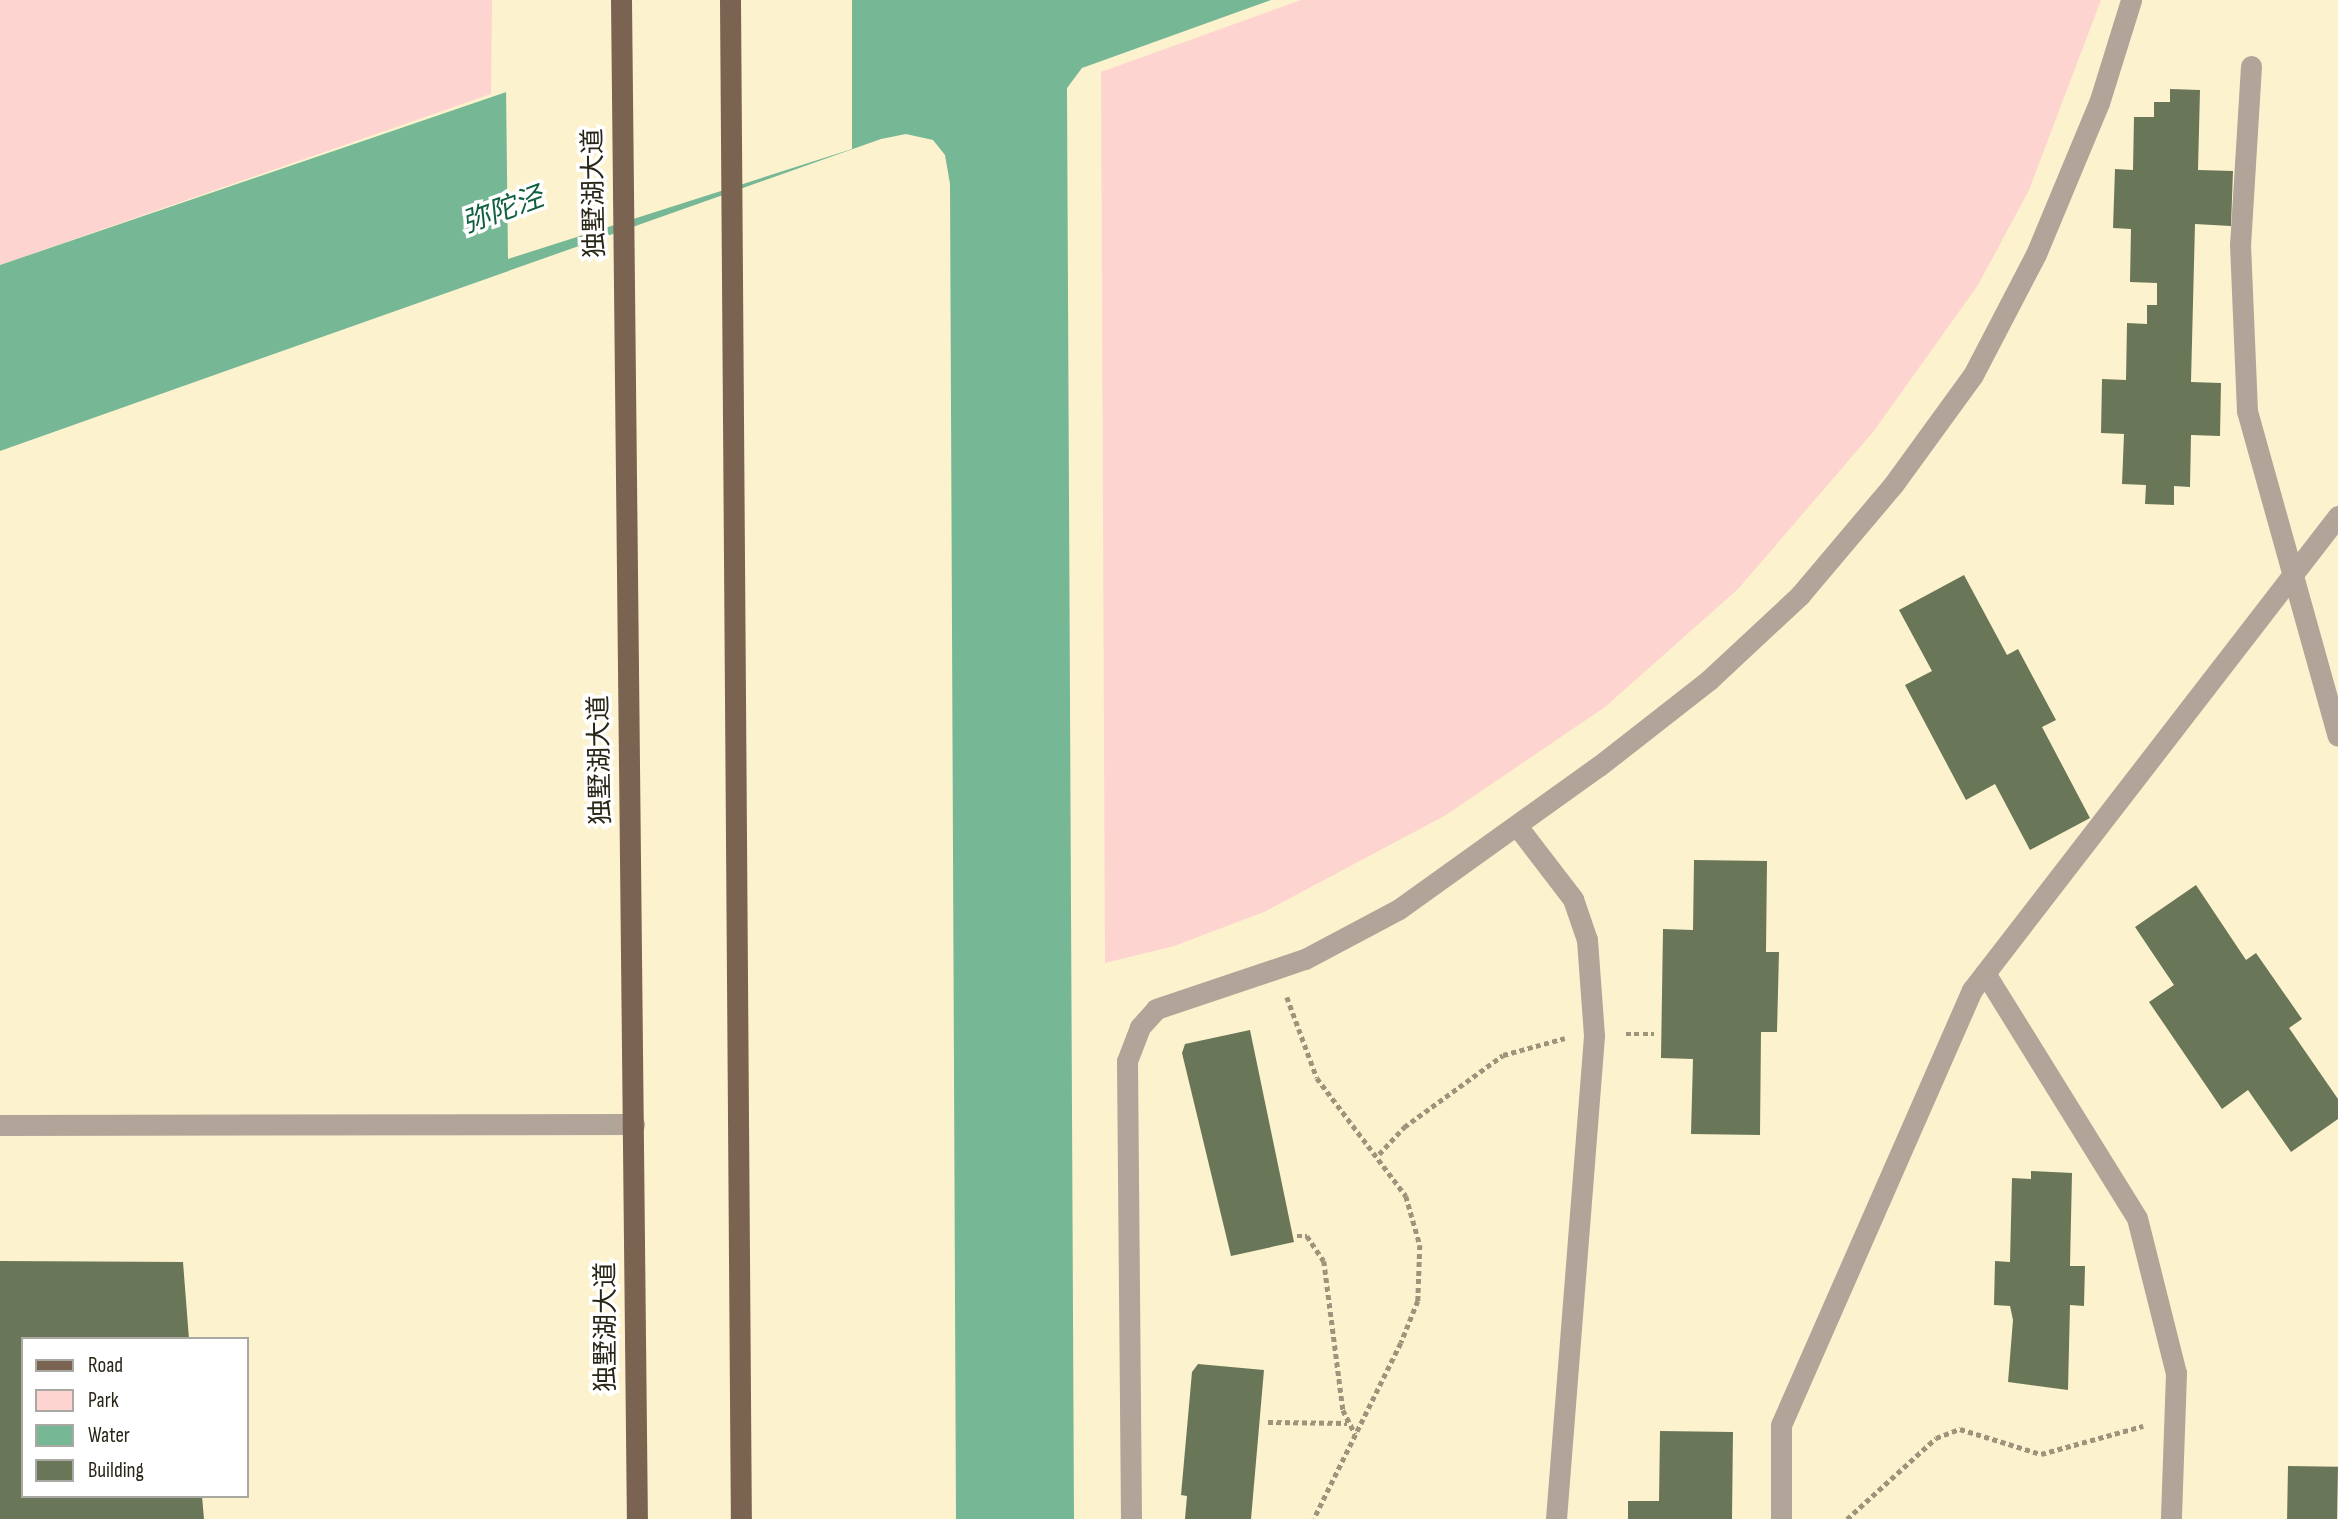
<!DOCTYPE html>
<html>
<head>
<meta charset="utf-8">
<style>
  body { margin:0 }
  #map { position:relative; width:2338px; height:1519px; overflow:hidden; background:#fdf2ce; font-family:"Sofia Sans Condensed","Noto Sans SC",sans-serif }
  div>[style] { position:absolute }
  .green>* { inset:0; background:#fdd4cf }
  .water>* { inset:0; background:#76b796 }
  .pier>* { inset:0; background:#fdf2ce }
  .building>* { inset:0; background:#697758; transform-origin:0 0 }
  .path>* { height:4.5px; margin-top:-2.25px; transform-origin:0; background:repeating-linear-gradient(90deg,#9d957b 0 5px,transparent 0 8.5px) }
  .minor>* { height:21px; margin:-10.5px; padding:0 10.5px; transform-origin:10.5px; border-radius:10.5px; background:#b1a499 }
  .major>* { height:21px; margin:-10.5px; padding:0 10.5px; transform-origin:10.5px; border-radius:10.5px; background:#7b6351 }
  span { translate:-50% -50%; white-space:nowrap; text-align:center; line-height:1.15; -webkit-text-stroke:7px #fff; paint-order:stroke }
  .street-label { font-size:26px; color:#292517 }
  .water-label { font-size:28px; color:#106040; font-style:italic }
  .legend { position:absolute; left:21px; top:1337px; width:228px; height:161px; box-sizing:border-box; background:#fff; border:2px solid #a9a8a2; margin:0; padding:9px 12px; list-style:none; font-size:21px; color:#292517 }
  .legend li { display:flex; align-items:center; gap:14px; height:35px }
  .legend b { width:35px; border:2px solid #a9a8a2 }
</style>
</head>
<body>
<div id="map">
  <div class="green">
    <div style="clip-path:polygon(0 0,492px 0,491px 94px,0 265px)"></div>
    <div style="clip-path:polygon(1301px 0,2101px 0,2029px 190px,1978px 285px,1873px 432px,1738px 589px,1605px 707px,1446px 815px,1264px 912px,1174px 946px,1105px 963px,1101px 72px)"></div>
  </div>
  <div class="water">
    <div style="clip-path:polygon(776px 0,1271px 0,1082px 68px,1067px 88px,1074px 1519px,956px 1519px,950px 184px,945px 155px,933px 140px,906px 134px,881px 139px,0 451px,0 265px)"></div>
  </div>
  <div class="pier">
    <div style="clip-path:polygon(764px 0,852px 0,852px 149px,508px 259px,506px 85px)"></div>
  </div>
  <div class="building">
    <div style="clip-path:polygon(2170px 89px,2200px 90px,2198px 170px,2233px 171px,2231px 226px,2195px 224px,2191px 382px,2221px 383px,2220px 436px,2191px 435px,2190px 487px,2174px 486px,2174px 505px,2145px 504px,2146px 485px,2122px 484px,2124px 434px,2101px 433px,2102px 379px,2126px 380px,2127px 323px,2147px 324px,2147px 305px,2157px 305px,2157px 283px,2130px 282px,2131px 229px,2113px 228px,2115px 169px,2133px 170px,2134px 117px,2154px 117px,2154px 102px,2170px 102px)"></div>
    <div style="clip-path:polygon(1964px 575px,2007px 655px,2018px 649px,2056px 720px,2042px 727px,2090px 818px,2030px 850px,1995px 784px,1966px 800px,1905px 685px,1932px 671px,1899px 610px)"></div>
    <div style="clip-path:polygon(1694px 860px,1767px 861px,1766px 952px,1779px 952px,1777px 1032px,1761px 1032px,1760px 1135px,1691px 1134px,1693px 1059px,1661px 1058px,1663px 929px,1693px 930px)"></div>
    <div style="clip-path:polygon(2196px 885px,2246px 960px,2256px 953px,2302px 1019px,2289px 1028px,2338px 1099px,2338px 1119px,2291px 1152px,2248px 1090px,2222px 1109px,2149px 1002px,2174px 985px,2135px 927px)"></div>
    <div style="clip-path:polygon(1250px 1030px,1294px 1242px,1231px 1256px,1182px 1053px,1185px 1044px)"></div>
    <div style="clip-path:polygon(2031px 1171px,2072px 1173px,2070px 1266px,2085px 1266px,2084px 1306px,2070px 1305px,2068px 1390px,2008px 1382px,2013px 1320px,2010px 1306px,1994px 1305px,1995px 1261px,2010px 1262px,2012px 1178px,2031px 1179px)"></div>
    <div style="clip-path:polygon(0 1261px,183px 1262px,189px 1339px,23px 1339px,23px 1496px,202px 1496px,204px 1519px,0 1519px)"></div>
    <div style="clip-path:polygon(1198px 1364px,1264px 1370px,1251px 1519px,1185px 1519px,1187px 1496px,1181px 1495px,1192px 1372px)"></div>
    <div style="clip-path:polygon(1660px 1431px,1733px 1432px,1732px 1519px,1628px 1519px,1628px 1501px,1659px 1501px)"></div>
    <div style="left:2288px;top:1466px;width:50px;height:53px;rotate:1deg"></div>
  </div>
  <div class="path">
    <div style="left:1287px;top:997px;width:86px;rotate:69.7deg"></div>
    <div style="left:1317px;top:1078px;width:148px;rotate:53deg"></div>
    <div style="left:1406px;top:1196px;width:51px;rotate:74.1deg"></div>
    <div style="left:1420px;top:1245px;width:56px;rotate:92deg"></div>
    <div style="left:1418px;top:1301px;width:45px;rotate:112deg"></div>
    <div style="left:1401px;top:1343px;width:196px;rotate:116.3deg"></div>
    <div style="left:1626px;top:1034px;width:28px"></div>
    <div style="left:1379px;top:1154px;width:37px;rotate:-47deg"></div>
    <div style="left:1404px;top:1127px;width:122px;rotate:-36deg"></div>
    <div style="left:1503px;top:1055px;width:64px;rotate:-15.3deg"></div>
    <div style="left:1297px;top:1236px;width:10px"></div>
    <div style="left:1307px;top:1236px;width:30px;rotate:56deg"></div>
    <div style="left:1324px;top:1261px;width:150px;rotate:82.7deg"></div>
    <div style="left:1343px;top:1410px;width:27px;rotate:63deg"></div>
    <div style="left:1268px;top:1422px;width:79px;rotate:0.7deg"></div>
    <div style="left:1847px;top:1519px;width:120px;rotate:-42.3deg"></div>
    <div style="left:1936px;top:1438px;width:26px;rotate:-21deg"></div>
    <div style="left:1960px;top:1429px;width:85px;rotate:17.2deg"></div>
    <div style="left:2041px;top:1454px;width:106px;rotate:-15.4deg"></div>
  </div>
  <div class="minor">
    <div style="left:2251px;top:66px;width:178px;rotate:93.5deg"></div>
    <div style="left:2240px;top:244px;width:167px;rotate:87.6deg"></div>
    <div style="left:2247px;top:411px;width:337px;rotate:74.4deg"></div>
    <div style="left:1517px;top:826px;width:92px;rotate:52.5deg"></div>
    <div style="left:1573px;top:899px;width:43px;rotate:71.1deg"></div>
    <div style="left:1587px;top:940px;width:96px;rotate:85.8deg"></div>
    <div style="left:1594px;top:1036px;width:484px;rotate:94.5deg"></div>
    <div style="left:1985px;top:973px;width:288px;rotate:58.2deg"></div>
    <div style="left:2137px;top:1218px;width:160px;rotate:75.9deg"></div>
    <div style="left:2176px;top:1373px;width:146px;rotate:92deg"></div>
    <div style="left:0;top:1125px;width:634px;rotate:-0.09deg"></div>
    <div style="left:1131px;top:1519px;width:458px;rotate:-90.5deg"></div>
    <div style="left:1127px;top:1061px;width:36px;rotate:-69deg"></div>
    <div style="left:1140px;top:1027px;width:24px;rotate:-48deg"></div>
    <div style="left:1156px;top:1009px;width:157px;rotate:-18.6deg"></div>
    <div style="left:1305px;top:959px;width:106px;rotate:-28deg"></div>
    <div style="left:1399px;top:909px;width:246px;rotate:-35.6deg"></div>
    <div style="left:1599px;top:766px;width:140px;rotate:-38deg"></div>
    <div style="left:1709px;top:680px;width:125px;rotate:-43deg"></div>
    <div style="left:1800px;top:595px;width:144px;rotate:-49.8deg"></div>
    <div style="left:1893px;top:485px;width:136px;rotate:-54deg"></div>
    <div style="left:1973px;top:375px;width:136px;rotate:-62.5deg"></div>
    <div style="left:2036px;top:254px;width:164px;rotate:-67.4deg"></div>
    <div style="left:2099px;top:103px;width:108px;rotate:-72.7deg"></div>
    <div style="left:1781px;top:1519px;width:94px;rotate:-90deg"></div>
    <div style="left:1781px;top:1425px;width:475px;rotate:-66.3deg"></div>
    <div style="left:1972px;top:990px;width:599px;rotate:-52.33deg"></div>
  </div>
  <div class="major">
    <div style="left:621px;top:0;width:1519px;rotate:89.4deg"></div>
    <div style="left:730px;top:0;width:1519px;rotate:89.59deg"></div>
  </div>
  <div class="street-label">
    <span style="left:595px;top:193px;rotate:-91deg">独墅湖大道</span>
    <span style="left:601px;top:760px;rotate:-91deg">独墅湖大道</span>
    <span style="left:607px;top:1327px;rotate:-90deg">独墅湖大道</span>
  </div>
  <div class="water-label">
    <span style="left:503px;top:211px;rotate:-20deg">弥陀泾</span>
  </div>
  <ul class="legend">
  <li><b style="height:9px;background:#7b6351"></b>Road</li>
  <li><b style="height:19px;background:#fdd4cf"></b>Park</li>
  <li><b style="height:19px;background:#76b796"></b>Water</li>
  <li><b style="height:19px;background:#697758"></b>Building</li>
  </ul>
</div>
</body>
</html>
